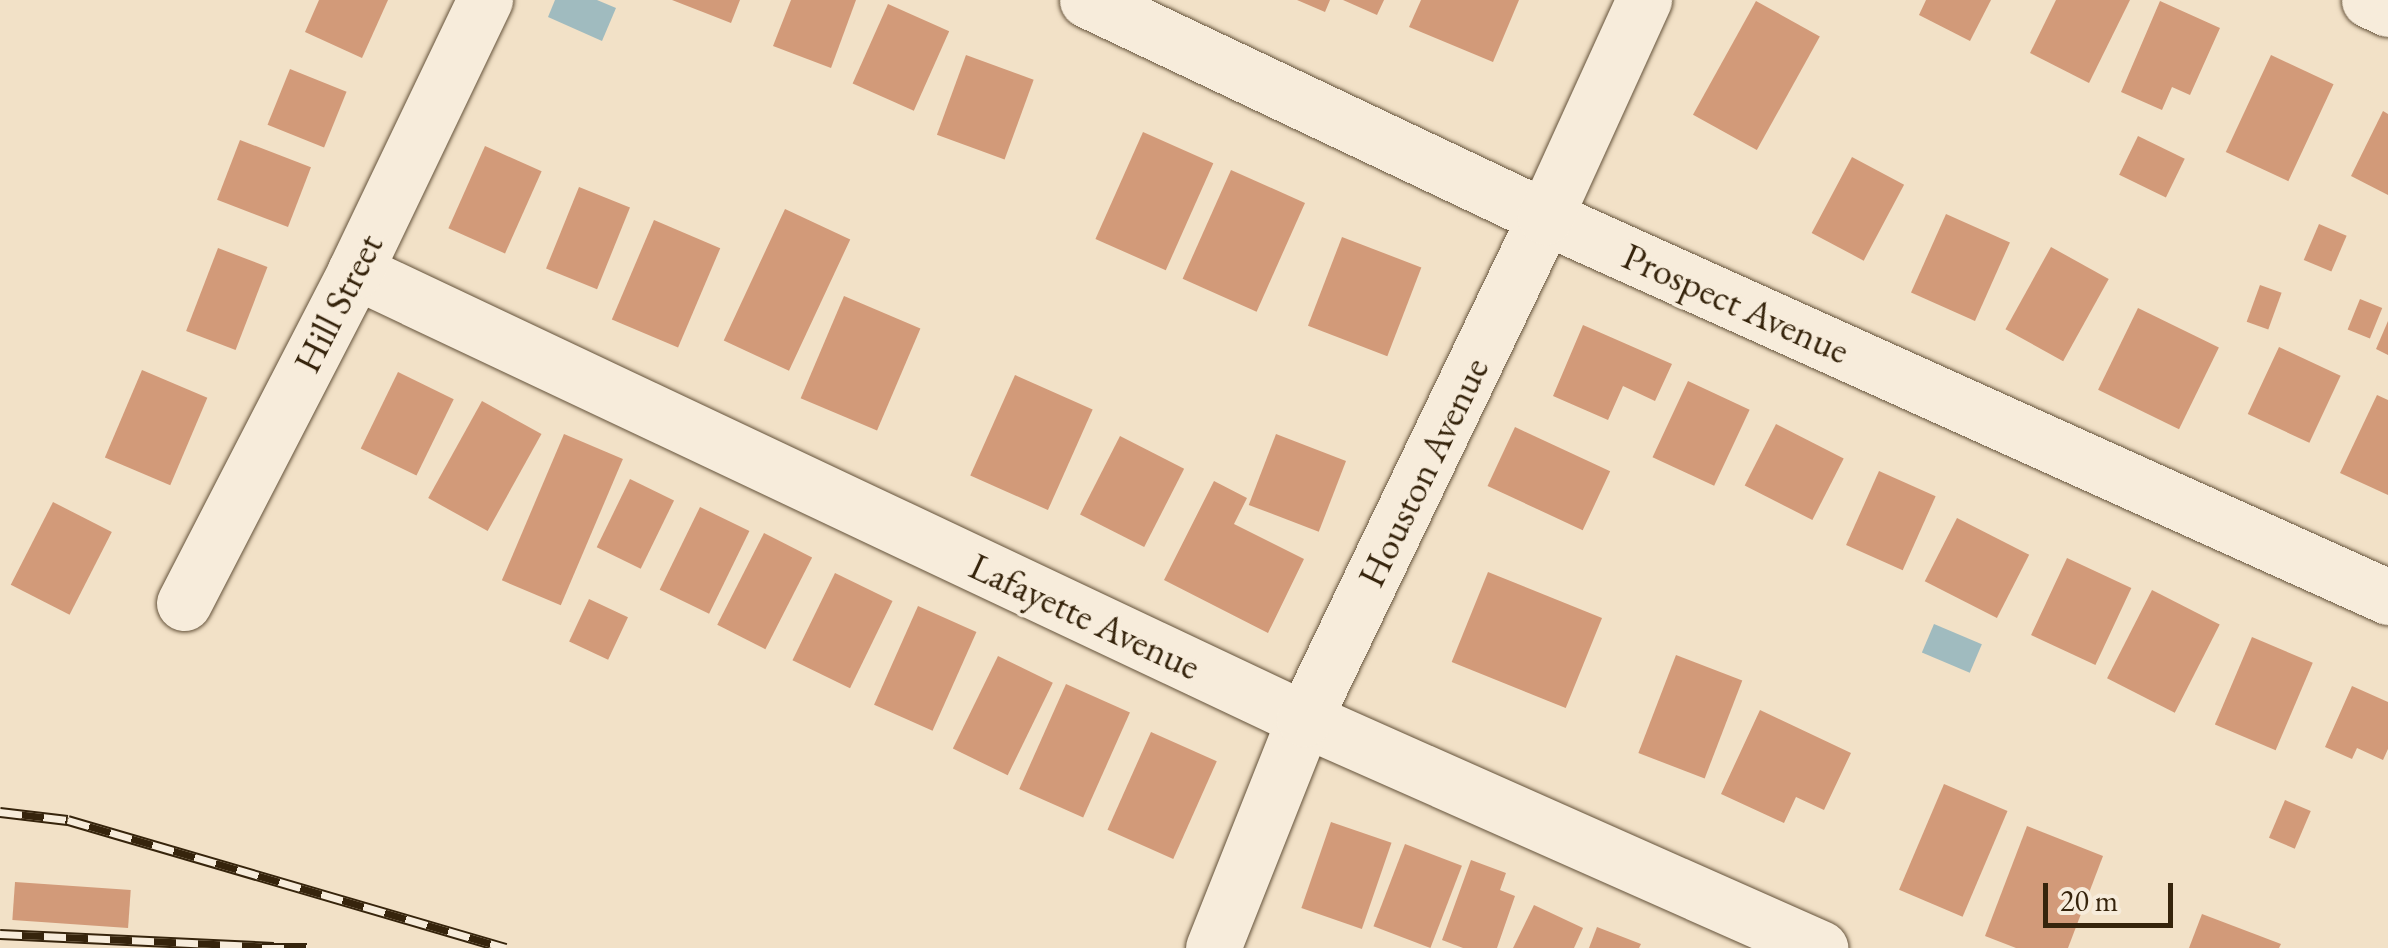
<!DOCTYPE html>
<html>
<head>
<meta charset="utf-8">
<style>
  body { margin:0 }
  #map { position:relative; width:2388px; height:948px; overflow:hidden; background:#f2e1c7; font-family:"EB Garamond",serif }
  div>[style] { position:absolute }
  .water>* { inset:0; background:#a0bbbf; transform-origin:0 0 }
  .building>* { inset:0; background:#d29a79; transform-origin:0 0 }
  .roads { filter:drop-shadow(0 0 2px #65533b) drop-shadow(0 0 2px #65533b) }
  .minor>* { height:55px; margin:-27.5px; padding:0 27.5px; transform-origin:27.5px; border-radius:27.5px; background:#f7ecdb }
  .rail>* { height:11px; margin-top:-5.5px; transform-origin:0; background:repeating-linear-gradient(90deg,#f7ecdb 0 22px,#36240c 0 44px); box-sizing:border-box; border-block:2px solid #36240c }
  span { translate:-50% -50%; white-space:nowrap; text-align:center; line-height:1.15; -webkit-text-stroke:8px #f7ecdb; paint-order:stroke }
  .street-label { font-size:38px; color:#36240c }
  .scale { position:absolute; left:2043px; top:883px; width:130px; height:45px; box-sizing:border-box; border:5px solid #36240c; border-top:0; padding-left:12px; font-size:30px; line-height:35px; white-space:nowrap; color:#36240c; -webkit-text-stroke:8px #f7ecdb; paint-order:stroke }
</style>
</head>
<body>
<div id="map">
  <div class="water">
    <div style="clip-path:polygon(555px 0,597px 0,616px 8px,602px 41px,548px 17px)"></div>
    <div style="left:1934px;top:624px;width:52px;height:31px;rotate:23deg"></div>
  </div>
  <div class="building">
    <div style="clip-path:polygon(319px 0,388px 0,362px 58px,305px 32px)"></div>
    <div style="clip-path:polygon(672px 0,740px 0,731px 23px)"></div>
    <div style="clip-path:polygon(791px 0,856px 0,831px 68px,773px 46px)"></div>
    <div style="clip-path:polygon(1297px 0,1330px 0,1325px 12px)"></div>
    <div style="clip-path:polygon(1343px 0,1384px 0,1377px 15px)"></div>
    <div style="clip-path:polygon(1421px 0,1519px 0,1493px 62px,1409px 27px)"></div>
    <div style="clip-path:polygon(1926px 0,1991px 0,1970px 41px,1919px 15px)"></div>
    <div style="clip-path:polygon(2056px 0,2130px 0,2089px 83px,2030px 53px)"></div>
    <div style="left:1756px;top:1px;width:73px;height:130px;rotate:29deg"></div>
    <div style="clip-path:polygon(2160px 1px,2220px 28px,2190px 95px,2172px 87px,2162px 110px,2121px 92px)"></div>
    <div style="left:888px;top:4px;width:67px;height:87px;rotate:24deg"></div>
    <div style="left:966px;top:55px;width:72px;height:85px;rotate:20deg"></div>
    <div style="left:2271px;top:55px;width:69px;height:107px;rotate:25deg"></div>
    <div style="left:290px;top:69px;width:61px;height:60px;rotate:22deg"></div>
    <div style="clip-path:polygon(2383px 111px,2388px 114px,2388px 195px,2351px 176px)"></div>
    <div style="left:1143px;top:132px;width:77px;height:117px;rotate:24deg"></div>
    <div style="left:2138px;top:136px;width:52px;height:43px;rotate:26deg"></div>
    <div style="left:240px;top:140px;width:76px;height:64px;rotate:21deg"></div>
    <div style="left:485px;top:146px;width:62px;height:90px;rotate:24deg"></div>
    <div style="left:1852px;top:157px;width:59px;height:86px;rotate:28deg"></div>
    <div style="left:1231px;top:170px;width:81px;height:119px;rotate:24deg"></div>
    <div style="left:579px;top:187px;width:55px;height:88px;rotate:22deg"></div>
    <div style="left:785px;top:209px;width:72px;height:145px;rotate:25deg"></div>
    <div style="left:1946px;top:214px;width:70px;height:86px;rotate:24deg"></div>
    <div style="left:654px;top:220px;width:72px;height:108px;rotate:23deg"></div>
    <div style="left:2319px;top:224px;width:30px;height:39px;rotate:23deg"></div>
    <div style="left:1342px;top:237px;width:85px;height:95px;rotate:21deg"></div>
    <div style="left:2051px;top:247px;width:66px;height:94px;rotate:29deg"></div>
    <div style="left:218px;top:248px;width:53px;height:89px;rotate:21deg"></div>
    <div style="left:2260px;top:285px;width:23px;height:39px;rotate:20deg"></div>
    <div style="left:844px;top:296px;width:83px;height:111px;rotate:23deg"></div>
    <div style="left:2360px;top:299px;width:24px;height:33px;rotate:22deg"></div>
    <div style="left:2138px;top:308px;width:90px;height:91px;rotate:26deg"></div>
    <div style="clip-path:polygon(2388px 321px,2388px 355px,2376px 349px)"></div>
    <div style="clip-path:polygon(1583px 325px,1672px 364px,1655px 401px,1623px 386px,1608px 420px,1553px 396px)"></div>
    <div style="left:2279px;top:347px;width:68px;height:74px;rotate:25deg"></div>
    <div style="left:142px;top:370px;width:71px;height:95px;rotate:23deg"></div>
    <div style="left:398px;top:372px;width:62px;height:85px;rotate:26deg"></div>
    <div style="left:1015px;top:375px;width:85px;height:110px;rotate:24deg"></div>
    <div style="left:1688px;top:381px;width:68px;height:84px;rotate:25deg"></div>
    <div style="clip-path:polygon(2377px 395px,2388px 400px,2388px 495px,2340px 473px)"></div>
    <div style="left:482px;top:401px;width:68px;height:111px;rotate:29deg"></div>
    <div style="left:1776px;top:424px;width:76px;height:69px;rotate:27deg"></div>
    <div style="left:1515px;top:427px;width:105px;height:65px;rotate:25deg"></div>
    <div style="left:564px;top:434px;width:64px;height:159px;rotate:23deg"></div>
    <div style="left:1276px;top:434px;width:75px;height:76px;rotate:21deg"></div>
    <div style="left:1120px;top:436px;width:72px;height:88px;rotate:27deg"></div>
    <div style="left:1879px;top:471px;width:62px;height:81px;rotate:24deg"></div>
    <div style="left:630px;top:479px;width:49px;height:76px;rotate:26deg"></div>
    <div style="clip-path:polygon(1214px 481px,1247px 498px,1234px 524px,1304px 559px,1268px 633px,1164px 580px)"></div>
    <div style="left:53px;top:502px;width:66px;height:93px;rotate:27deg"></div>
    <div style="left:700px;top:507px;width:55px;height:92px;rotate:26deg"></div>
    <div style="left:1957px;top:518px;width:81px;height:71px;rotate:27deg"></div>
    <div style="left:764px;top:533px;width:54px;height:103px;rotate:27deg"></div>
    <div style="left:2067px;top:558px;width:71px;height:85px;rotate:25deg"></div>
    <div style="left:1488px;top:572px;width:123px;height:97px;rotate:22deg"></div>
    <div style="left:835px;top:573px;width:64px;height:97px;rotate:26deg"></div>
    <div style="left:2152px;top:590px;width:76px;height:99px;rotate:27deg"></div>
    <div style="left:589px;top:599px;width:43px;height:47px;rotate:25deg"></div>
    <div style="left:918px;top:606px;width:64px;height:108px;rotate:24deg"></div>
    <div style="left:2252px;top:637px;width:66px;height:95px;rotate:23deg"></div>
    <div style="left:1676px;top:655px;width:71px;height:105px;rotate:21deg"></div>
    <div style="left:998px;top:656px;width:61px;height:103px;rotate:26deg"></div>
    <div style="left:1066px;top:684px;width:70px;height:115px;rotate:24deg"></div>
    <div style="clip-path:polygon(2352px 686px,2388px 702px,2388px 749px,2383px 760px,2357px 748px,2352px 759px,2325px 747px)"></div>
    <div style="clip-path:polygon(1760px 710px,1851px 753px,1824px 810px,1796px 797px,1784px 823px,1721px 794px)"></div>
    <div style="left:1151px;top:732px;width:72px;height:107px;rotate:24deg"></div>
    <div style="left:1944px;top:784px;width:69px;height:115px;rotate:23deg"></div>
    <div style="left:2285px;top:800px;width:28px;height:41px;rotate:23deg"></div>
    <div style="left:1331px;top:822px;width:64px;height:91px;rotate:19deg"></div>
    <div style="clip-path:polygon(2027px 826px,2103px 856px,2068px 948px,2016px 948px,1985px 936px)"></div>
    <div style="left:1405px;top:844px;width:61px;height:88px;rotate:21deg"></div>
    <div style="clip-path:polygon(1471px 860px,1506px 873px,1500px 890px,1515px 896px,1497px 948px,1463px 948px,1442px 940px)"></div>
    <div style="left:15px;top:882px;width:116px;height:38px;rotate:4deg"></div>
    <div style="clip-path:polygon(1534px 905px,1583px 928px,1574px 948px,1513px 948px)"></div>
    <div style="clip-path:polygon(2202px 914px,2281px 944px,2279px 948px,2189px 948px)"></div>
    <div style="clip-path:polygon(1597px 927px,1641px 944px,1639px 948px,1589px 948px)"></div>
  </div>
  <div class="roads">
    <div class="minor">
      <div style="left:1087px;top:0;width:507px;rotate:25.35deg"></div>
      <div style="left:1545px;top:217px;width:925px;rotate:24.26deg"></div>
      <div style="left:2369px;top:0;width:21px;rotate:25deg"></div>
      <div style="left:355px;top:271px;width:1049px;rotate:25.27deg"></div>
      <div style="left:1304px;top:719px;width:565px;rotate:23.93deg"></div>
      <div style="left:184px;top:603px;width:373px;rotate:-62.7deg"></div>
      <div style="left:355px;top:271px;width:301px;rotate:-64.4deg"></div>
      <div style="left:1213px;top:948px;width:246px;rotate:-68.3deg"></div>
      <div style="left:1304px;top:719px;width:557px;rotate:-64.36deg"></div>
      <div style="left:1545px;top:217px;width:239px;rotate:-65.5deg"></div>
    </div>
  </div>
  <div class="rail">
    <div style="left:0;top:812px;width:68px;rotate:6.7deg"></div>
    <div style="left:68px;top:820px;width:456px;rotate:16.3deg"></div>
    <div style="left:0;top:934px;width:274px;rotate:2.7deg"></div>
    <div style="left:262px;top:948px;width:45px"></div>
  </div>
  <div class="street-label">
    <span style="left:338px;top:303px;rotate:-63deg">Hill Street</span>
    <span style="left:1736px;top:303px;rotate:24deg">Prospect Avenue</span>
    <span style="left:1423px;top:472px;rotate:-64deg">Houston Avenue</span>
    <span style="left:1085px;top:616px;rotate:25deg">Lafayette Avenue</span>
  </div>
  <div class="scale">20 m</div>
</div>
</body>
</html>
